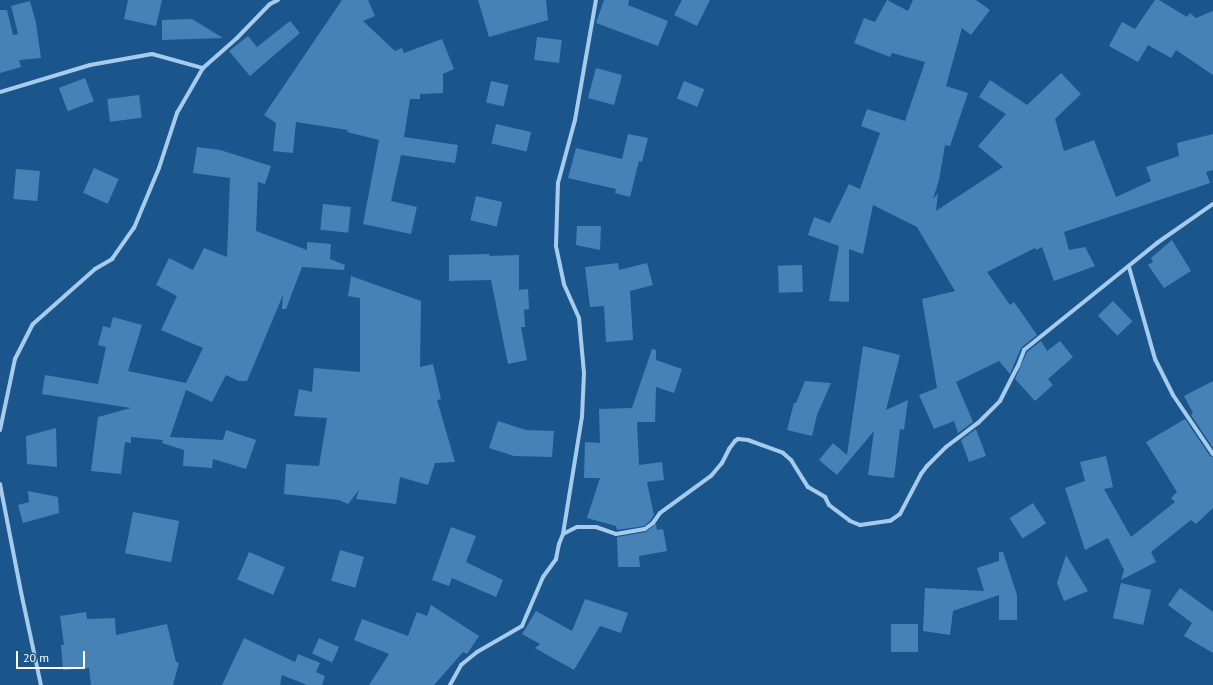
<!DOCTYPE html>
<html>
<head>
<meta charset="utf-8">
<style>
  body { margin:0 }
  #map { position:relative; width:1213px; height:685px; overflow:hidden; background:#1a568c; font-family:"PT Sans",sans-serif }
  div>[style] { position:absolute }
  .building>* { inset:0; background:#4782b6; transform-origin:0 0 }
  .minor>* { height:4px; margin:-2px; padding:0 2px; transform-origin:2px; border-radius:2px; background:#a5cced }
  span { translate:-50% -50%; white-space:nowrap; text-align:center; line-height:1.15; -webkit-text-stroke:3px #1a568c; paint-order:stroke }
  .scale { position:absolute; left:16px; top:651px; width:69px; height:18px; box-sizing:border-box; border:2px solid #fff; border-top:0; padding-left:5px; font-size:12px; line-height:14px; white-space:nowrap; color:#fff; -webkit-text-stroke:3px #1a568c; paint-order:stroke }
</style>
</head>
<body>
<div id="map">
  <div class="building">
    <div style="clip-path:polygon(128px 0,162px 0,156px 26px,124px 19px)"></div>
    <div style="clip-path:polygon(342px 0,368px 0,375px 16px,363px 21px,395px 51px,402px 48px,404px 53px,442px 39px,454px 69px,443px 74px,443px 93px,420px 94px,420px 99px,410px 99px,404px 137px,458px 145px,455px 163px,401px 155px,391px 201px,417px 207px,411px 234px,363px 224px,379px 140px,347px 132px,348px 130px,296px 122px,293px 153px,273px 151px,276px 123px,264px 115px)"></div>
    <div style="clip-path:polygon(478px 0,546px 0,548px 20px,489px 37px)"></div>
    <div style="clip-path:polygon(604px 0,629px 0,628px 5px,668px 21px,658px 46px,596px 23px)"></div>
    <div style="clip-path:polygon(682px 0,710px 0,697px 26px,674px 15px)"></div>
    <div style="clip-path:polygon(887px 0,908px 11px,913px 0,976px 0,990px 10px,971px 35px,962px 28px,946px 86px,968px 93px,950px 146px,945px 145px,939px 180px,933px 199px,938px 193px,936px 211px,1003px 167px,978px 146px,1006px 114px,979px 97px,990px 80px,1027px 105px,1061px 73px,1081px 94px,1055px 119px,1064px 151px,1094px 140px,1116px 197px,1151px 181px,1146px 167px,1179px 156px,1177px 143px,1213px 134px,1213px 170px,1206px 172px,1210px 183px,1064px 232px,1069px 250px,1085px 247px,1095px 266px,1054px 281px,1042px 247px,1036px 250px,1035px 248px,987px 272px,1010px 305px,1014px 302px,1037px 335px,1021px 348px,1010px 374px,999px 361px,956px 382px,973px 422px,958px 433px,954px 421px,934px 429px,919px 395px,937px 388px,922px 299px,955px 291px,917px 227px,873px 205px,863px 254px,849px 249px,849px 302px,829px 301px,839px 246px,808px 235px,814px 217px,830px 223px,849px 184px,860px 189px,880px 133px,861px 126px,867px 109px,905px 121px,925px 62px,892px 53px,890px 57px,854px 43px,864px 18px,875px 22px)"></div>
    <div style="clip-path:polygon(1155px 0,1159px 0,1187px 17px,1190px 13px,1196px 18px,1213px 11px,1213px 75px,1176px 50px,1171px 58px,1148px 45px,1138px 62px,1109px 46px,1122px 22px,1135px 29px)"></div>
    <div style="clip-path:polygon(30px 1px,36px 23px,41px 58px,19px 60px,21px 67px,0 73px,0 10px,7px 10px,13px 35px,18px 34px,11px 6px)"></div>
    <div style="clip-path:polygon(192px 19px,223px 38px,162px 40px,162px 20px)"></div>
    <div style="clip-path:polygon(290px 21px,300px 33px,250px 76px,229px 51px,248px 36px,257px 47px)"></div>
    <div style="left:537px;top:37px;width:25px;height:23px;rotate:7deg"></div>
    <div style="left:596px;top:68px;width:27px;height:31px;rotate:15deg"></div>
    <div style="left:85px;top:78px;width:25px;height:28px;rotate:69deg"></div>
    <div style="left:491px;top:81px;width:18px;height:22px;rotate:13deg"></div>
    <div style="left:684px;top:81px;width:22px;height:19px;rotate:22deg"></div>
    <div style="left:139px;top:95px;width:23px;height:32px;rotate:83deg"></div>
    <div style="left:496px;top:124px;width:36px;height:20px;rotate:13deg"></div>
    <div style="clip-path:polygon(628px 134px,648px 138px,642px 162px,639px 161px,630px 197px,615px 193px,616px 189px,568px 178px,576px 148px,622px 159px)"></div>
    <div style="clip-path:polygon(197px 147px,220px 150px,271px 166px,265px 184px,258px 182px,256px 231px,307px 250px,307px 242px,331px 244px,330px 259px,345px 265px,344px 270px,302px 267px,286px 309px,282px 309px,283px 295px,247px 381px,239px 381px,226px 375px,212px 402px,186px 390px,170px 437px,223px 440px,226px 430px,256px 440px,246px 469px,213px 459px,212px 468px,183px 466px,184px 450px,162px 443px,163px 440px,131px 437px,131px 443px,125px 442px,121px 474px,91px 471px,98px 417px,131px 408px,42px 394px,45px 375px,98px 384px,106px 347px,98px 345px,103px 326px,110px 328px,113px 317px,142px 325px,128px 371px,186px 383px,203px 348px,161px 330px,177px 296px,156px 285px,169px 258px,193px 270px,204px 248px,227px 257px,230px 178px,193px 173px)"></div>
    <div style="left:94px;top:168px;width:27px;height:27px;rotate:24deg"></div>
    <div style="left:16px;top:169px;width:24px;height:30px;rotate:5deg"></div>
    <div style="left:476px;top:196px;width:27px;height:25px;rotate:13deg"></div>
    <div style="left:323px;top:204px;width:28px;height:26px;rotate:6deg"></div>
    <div style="clip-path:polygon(577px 226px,601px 226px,600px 250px,576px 245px)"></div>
    <div style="clip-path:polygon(1172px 240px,1191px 271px,1164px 288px,1148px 265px,1153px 262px,1151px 258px)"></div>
    <div style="clip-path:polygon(490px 254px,489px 256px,519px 255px,519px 290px,528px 289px,529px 309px,524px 310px,525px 327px,521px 327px,527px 360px,508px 364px,491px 280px,449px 281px,449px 255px)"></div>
    <div style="clip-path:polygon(618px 263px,619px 270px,647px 263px,653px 285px,630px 291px,633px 340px,606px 342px,604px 306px,590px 307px,585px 267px)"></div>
    <div style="left:802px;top:265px;width:27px;height:24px;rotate:88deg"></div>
    <div style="clip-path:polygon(351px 276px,421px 301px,420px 367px,433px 364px,441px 399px,437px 400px,455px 462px,435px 463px,428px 485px,400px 477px,396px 504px,356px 499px,359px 490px,348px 504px,339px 500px,284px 494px,286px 464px,319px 466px,327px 418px,294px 416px,299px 389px,312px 392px,314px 368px,360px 372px,360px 298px,348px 296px)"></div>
    <div style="left:1113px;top:301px;width:28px;height:21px;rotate:46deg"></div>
    <div style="clip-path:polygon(1041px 341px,1047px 351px,1060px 341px,1073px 357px,1048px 379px,1053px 385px,1035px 401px,1015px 379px,1027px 352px)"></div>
    <div style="clip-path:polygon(863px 346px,900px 355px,886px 410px,908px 400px,904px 430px,900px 429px,894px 478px,868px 475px,874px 431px,837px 475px,819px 460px,833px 443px,847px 455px)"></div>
    <div style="clip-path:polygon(652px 349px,656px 350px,656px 360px,682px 369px,674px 393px,656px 387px,655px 422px,637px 422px,639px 465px,662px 462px,664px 480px,647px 482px,654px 515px,650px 521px,644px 526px,617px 530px,616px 526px,587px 518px,600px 478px,584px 478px,585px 442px,600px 443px,599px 409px,632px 408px)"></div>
    <div style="clip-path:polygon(805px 381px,831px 383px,817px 415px,812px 436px,787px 430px,794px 403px,796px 403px)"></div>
    <div style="clip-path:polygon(1213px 381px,1213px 448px,1191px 415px,1193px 413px,1184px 396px)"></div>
    <div style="clip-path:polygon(1185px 419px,1210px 456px,1213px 457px,1213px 508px,1196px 524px,1191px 520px,1151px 552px,1156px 562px,1121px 580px,1124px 570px,1108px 538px,1085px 550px,1065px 488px,1085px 481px,1080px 462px,1106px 456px,1113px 487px,1104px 489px,1131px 537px,1175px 502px,1171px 498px,1177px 492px,1146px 442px)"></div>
    <div style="clip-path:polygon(498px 421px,526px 430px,554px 431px,552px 457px,514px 456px,489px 448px)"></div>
    <div style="clip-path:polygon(56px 428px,57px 467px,27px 464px,26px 436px)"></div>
    <div style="clip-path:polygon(976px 429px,986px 456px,969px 462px,961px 440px)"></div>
    <div style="clip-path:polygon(28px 491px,58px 497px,59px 513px,23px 523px,18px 505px,29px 502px)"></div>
    <div style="left:1033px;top:503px;width:24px;height:28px;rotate:57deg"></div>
    <div style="left:133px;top:512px;width:47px;height:42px;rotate:11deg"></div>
    <div style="clip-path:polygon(656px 524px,657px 530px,663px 529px,667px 551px,639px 556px,640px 567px,618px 567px,617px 537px,646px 532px)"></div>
    <div style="clip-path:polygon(451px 527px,476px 536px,466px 562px,503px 580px,496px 597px,452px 578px,449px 586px,432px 580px)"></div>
    <div style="left:340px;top:550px;width:25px;height:32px;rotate:16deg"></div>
    <div style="left:249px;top:552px;width:39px;height:30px;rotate:23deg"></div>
    <div style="clip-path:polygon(999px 552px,1003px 552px,1017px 595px,1017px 620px,999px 620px,999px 595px,953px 611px,950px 635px,923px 631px,925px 588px,984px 591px,977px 568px,999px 561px)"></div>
    <div style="clip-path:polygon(1066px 555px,1088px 591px,1064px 601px,1057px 583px)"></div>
    <div style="left:1121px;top:583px;width:31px;height:36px;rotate:13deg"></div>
    <div style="clip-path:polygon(1180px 588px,1213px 612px,1213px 653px,1184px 636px,1192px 623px,1168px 605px)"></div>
    <div style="clip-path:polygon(585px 599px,628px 613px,621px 633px,600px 626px,574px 670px,535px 648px,540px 644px,522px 634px,536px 611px,572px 631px)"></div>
    <div style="clip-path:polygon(431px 605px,479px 636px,467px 654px,463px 652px,434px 685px,369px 685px,389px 654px,354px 640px,362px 619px,408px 636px,417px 612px,427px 616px)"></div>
    <div style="clip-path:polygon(86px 612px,87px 619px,115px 618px,116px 635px,167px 624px,176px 662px,179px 663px,173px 685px,91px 685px,89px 668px,63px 670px,61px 645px,64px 645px,60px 616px)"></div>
    <div style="left:891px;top:624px;width:27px;height:28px"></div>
    <div style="clip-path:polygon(244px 638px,295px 662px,298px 654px,320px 663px,316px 672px,325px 676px,322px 685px,307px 685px,282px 675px,280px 685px,222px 685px)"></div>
    <div style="left:319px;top:638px;width:22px;height:17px;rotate:24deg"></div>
  </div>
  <div class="minor">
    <div style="left:0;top:92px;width:94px;rotate:-16.7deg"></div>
    <div style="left:90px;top:65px;width:63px;rotate:-10.1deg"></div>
    <div style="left:152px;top:54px;width:53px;rotate:15.4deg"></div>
    <div style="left:1129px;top:267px;width:96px;rotate:74.2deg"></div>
    <div style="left:1155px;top:359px;width:40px;rotate:63.4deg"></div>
    <div style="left:1173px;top:395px;width:71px;rotate:55.9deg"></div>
    <div style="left:0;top:430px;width:73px;rotate:-78.1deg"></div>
    <div style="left:15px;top:359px;width:39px;rotate:-63deg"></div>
    <div style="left:33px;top:324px;width:83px;rotate:-41.6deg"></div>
    <div style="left:95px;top:269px;width:20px;rotate:-30deg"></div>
    <div style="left:112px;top:259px;width:38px;rotate:-55deg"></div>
    <div style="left:134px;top:228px;width:65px;rotate:-67.4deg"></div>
    <div style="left:159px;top:168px;width:58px;rotate:-71.9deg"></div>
    <div style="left:177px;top:113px;width:52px;rotate:-60deg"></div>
    <div style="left:203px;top:68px;width:45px;rotate:-41.4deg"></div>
    <div style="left:237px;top:38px;width:47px;rotate:-45.9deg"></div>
    <div style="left:270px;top:4px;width:9px;rotate:-27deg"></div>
    <div style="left:0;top:484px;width:110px;rotate:79deg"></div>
    <div style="left:21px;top:592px;width:95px;rotate:77.9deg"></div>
    <div style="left:563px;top:534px;width:119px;rotate:-80.8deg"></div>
    <div style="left:582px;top:417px;width:44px;rotate:-87.4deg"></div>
    <div style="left:584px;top:373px;width:55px;rotate:-95.2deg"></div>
    <div style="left:579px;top:318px;width:37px;rotate:-114deg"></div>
    <div style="left:564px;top:284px;width:39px;rotate:-102deg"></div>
    <div style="left:556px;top:246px;width:63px;rotate:-88.2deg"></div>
    <div style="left:558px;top:183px;width:65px;rotate:-74.9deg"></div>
    <div style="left:575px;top:120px;width:122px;rotate:-80.1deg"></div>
    <div style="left:450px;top:685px;width:23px;rotate:-61deg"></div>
    <div style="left:461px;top:665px;width:21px;rotate:-39deg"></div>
    <div style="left:477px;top:652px;width:52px;rotate:-30deg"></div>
    <div style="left:522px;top:626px;width:53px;rotate:-66.8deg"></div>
    <div style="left:543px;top:577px;width:22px;rotate:-54deg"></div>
    <div style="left:556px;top:559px;width:15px;rotate:-79deg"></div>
    <div style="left:559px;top:544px;width:11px;rotate:-68deg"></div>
    <div style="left:563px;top:534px;width:16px;rotate:-27deg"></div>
    <div style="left:577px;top:527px;width:19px"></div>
    <div style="left:596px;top:527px;width:21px;rotate:19deg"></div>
    <div style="left:616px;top:534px;width:29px;rotate:-10deg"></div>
    <div style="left:645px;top:529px;width:10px;rotate:-37deg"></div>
    <div style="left:653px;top:523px;width:12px;rotate:-55deg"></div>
    <div style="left:660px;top:513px;width:63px;rotate:-36deg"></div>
    <div style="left:711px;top:476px;width:17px;rotate:-50deg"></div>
    <div style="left:722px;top:463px;width:16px;rotate:-63deg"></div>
    <div style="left:729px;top:449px;width:10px;rotate:-53deg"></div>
    <div style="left:735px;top:441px;width:4px;rotate:-34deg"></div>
    <div style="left:738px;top:439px;width:10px;rotate:6deg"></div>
    <div style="left:748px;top:440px;width:37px;rotate:20deg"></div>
    <div style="left:783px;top:453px;width:11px;rotate:41deg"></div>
    <div style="left:791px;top:460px;width:32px;rotate:58deg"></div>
    <div style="left:808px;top:487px;width:20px;rotate:30deg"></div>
    <div style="left:825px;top:497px;width:9px;rotate:63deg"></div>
    <div style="left:829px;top:505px;width:26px;rotate:37deg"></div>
    <div style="left:850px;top:521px;width:11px;rotate:22deg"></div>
    <div style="left:860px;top:525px;width:30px;rotate:-8deg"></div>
    <div style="left:890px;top:521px;width:12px;rotate:-35deg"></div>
    <div style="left:900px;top:514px;width:45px;rotate:-62.3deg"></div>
    <div style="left:921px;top:474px;width:10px;rotate:-53deg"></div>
    <div style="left:927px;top:466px;width:27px;rotate:-45deg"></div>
    <div style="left:946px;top:447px;width:40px;rotate:-37deg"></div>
    <div style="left:978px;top:423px;width:31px;rotate:-45deg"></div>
    <div style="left:1000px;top:401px;width:39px;rotate:-63deg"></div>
    <div style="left:1018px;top:366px;width:17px;rotate:-69deg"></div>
    <div style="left:1024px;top:350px;width:171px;rotate:-38.8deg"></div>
    <div style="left:1157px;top:243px;width:68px;rotate:-34.9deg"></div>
  </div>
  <div class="scale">20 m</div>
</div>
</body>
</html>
